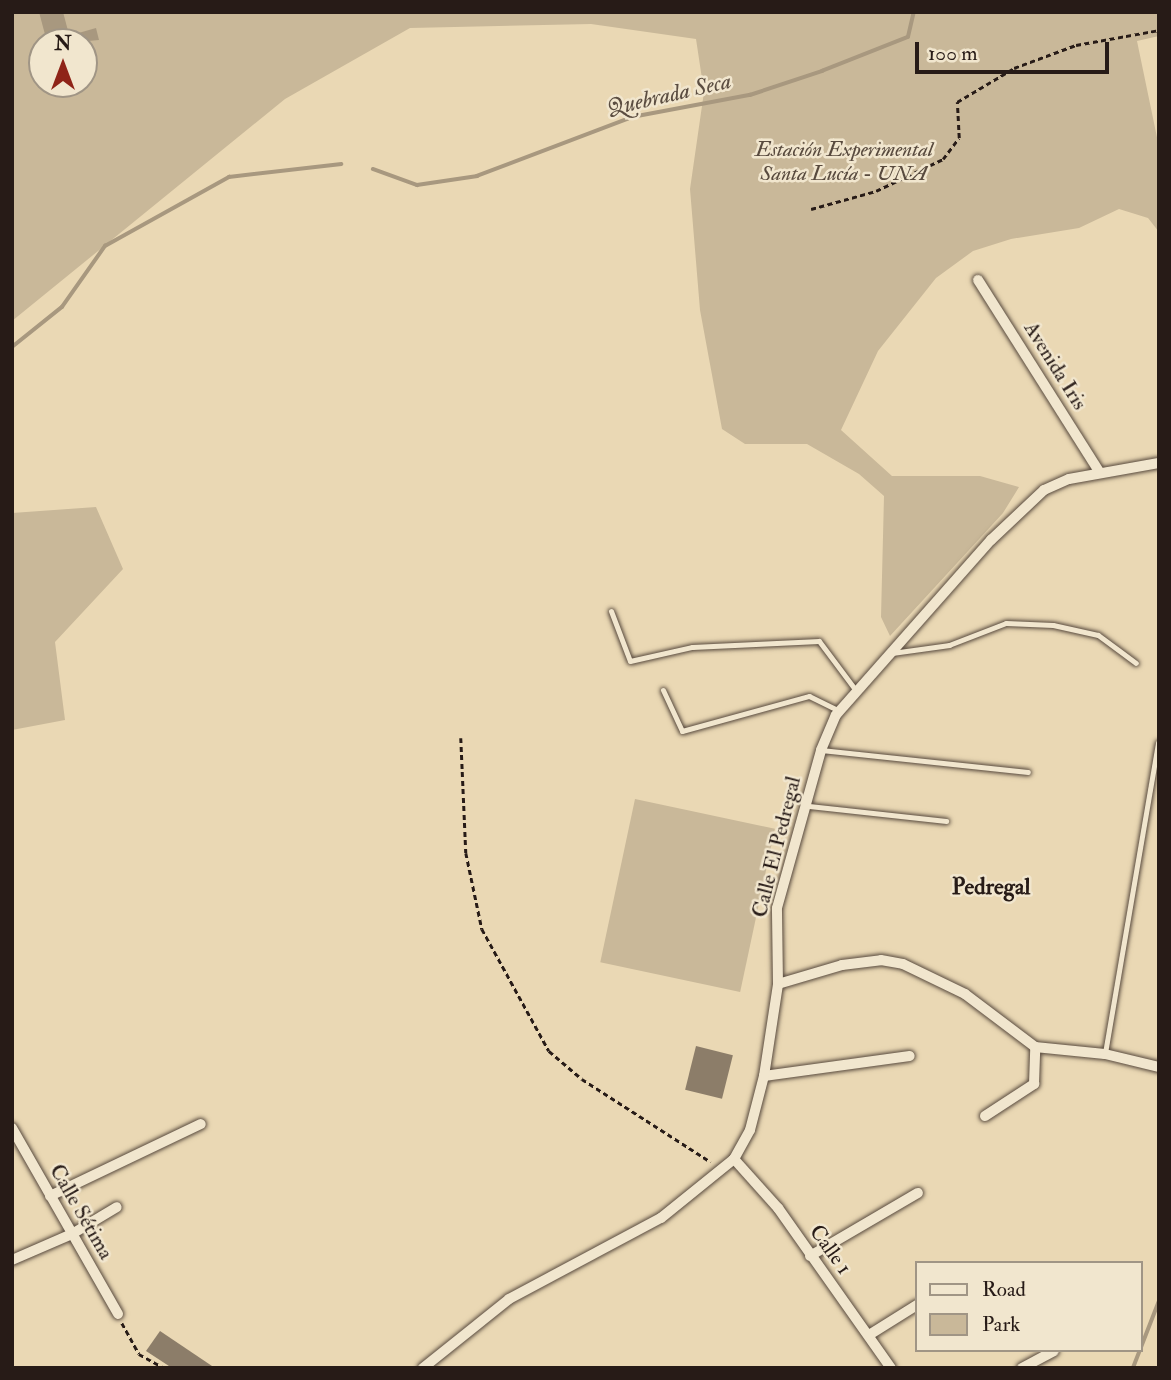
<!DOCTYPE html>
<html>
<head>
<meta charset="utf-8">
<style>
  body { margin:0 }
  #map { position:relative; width:1171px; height:1380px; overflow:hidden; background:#ead8b4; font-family:"IM FELL Double Pica",serif }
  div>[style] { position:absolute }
  .green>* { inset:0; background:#c9b899; transform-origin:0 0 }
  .water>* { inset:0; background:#a8987f }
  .stream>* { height:3.5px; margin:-1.75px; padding:0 1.75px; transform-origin:1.75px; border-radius:1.75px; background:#a8987f }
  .building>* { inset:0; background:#8c7d69; transform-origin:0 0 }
  .path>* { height:2.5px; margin-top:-1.25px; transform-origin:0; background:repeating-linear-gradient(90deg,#271b17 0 5px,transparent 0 8.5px) }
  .roads { filter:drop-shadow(0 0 2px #584a3e) drop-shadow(0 0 2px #584a3e) }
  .lane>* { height:5px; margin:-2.5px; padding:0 2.5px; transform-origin:2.5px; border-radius:2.5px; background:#f1e6ce }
  .street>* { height:10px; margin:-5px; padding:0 5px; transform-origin:5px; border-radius:5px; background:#f1e6ce }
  span { translate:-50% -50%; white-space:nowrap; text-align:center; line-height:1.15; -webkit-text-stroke:5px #f1e6ce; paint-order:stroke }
  .park-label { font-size:21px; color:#584a3e; font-style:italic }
  .street-label { font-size:21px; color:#271b17 }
  .water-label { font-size:23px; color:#5b4d41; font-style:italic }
  .neighbourhood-label { font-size:23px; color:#271b17; font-weight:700 }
  .frame { position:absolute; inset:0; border:14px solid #271b17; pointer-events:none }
  .legend { position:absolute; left:915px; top:1261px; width:228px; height:91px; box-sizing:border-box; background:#f1e6ce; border:2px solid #a09585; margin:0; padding:9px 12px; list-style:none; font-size:21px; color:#271b17 }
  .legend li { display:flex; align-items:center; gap:14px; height:35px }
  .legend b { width:35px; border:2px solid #a09585 }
  .north { position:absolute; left:28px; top:28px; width:70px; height:70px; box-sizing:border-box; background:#f1e6ce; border:2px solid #a09585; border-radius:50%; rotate:0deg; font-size:19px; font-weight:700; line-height:28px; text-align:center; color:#271b17 }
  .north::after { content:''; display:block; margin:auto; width:24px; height:32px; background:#8f2418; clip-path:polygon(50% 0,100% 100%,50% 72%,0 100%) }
  .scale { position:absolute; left:915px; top:42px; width:194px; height:32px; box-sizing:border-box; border:4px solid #271b17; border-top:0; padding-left:9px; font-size:21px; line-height:24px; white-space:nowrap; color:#271b17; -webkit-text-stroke:5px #f1e6ce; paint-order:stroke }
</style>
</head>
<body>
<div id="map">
  <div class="green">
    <div style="clip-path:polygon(evenodd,12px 12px,1159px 12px,1159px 36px,1137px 41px,1159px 147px,1159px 232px,1148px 218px,1119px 209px,1079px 228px,1011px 239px,973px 251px,936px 278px,878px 351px,841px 430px,892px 476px,980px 476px,1019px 487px,1003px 513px,890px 636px,881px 617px,884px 496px,859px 474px,807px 444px,745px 444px,722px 429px,700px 310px,690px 189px,704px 92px,696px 39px,591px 24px,410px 28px,285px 99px,12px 321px,12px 12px,42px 42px,84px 42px,84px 84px,42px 84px,42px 42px)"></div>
    <div style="clip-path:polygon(96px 507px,123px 569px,55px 642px,65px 720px,12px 730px,12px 513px)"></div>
    <div style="left:635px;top:799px;width:143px;height:167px;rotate:12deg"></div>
  </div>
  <div class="water">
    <div style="clip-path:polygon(39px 12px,63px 12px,71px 42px,47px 42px)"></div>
    <div style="clip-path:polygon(96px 28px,99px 40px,77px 42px,75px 34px)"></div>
  </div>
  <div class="stream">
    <div style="left:373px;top:169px;width:47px;rotate:20deg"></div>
    <div style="left:417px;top:185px;width:61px;rotate:-8.5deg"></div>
    <div style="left:477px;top:176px;width:166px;rotate:-20.8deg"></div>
    <div style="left:632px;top:117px;width:120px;rotate:-10.6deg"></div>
    <div style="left:750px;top:95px;width:76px;rotate:-18.4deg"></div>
    <div style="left:822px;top:71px;width:92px;rotate:-21.6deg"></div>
    <div style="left:908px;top:37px;width:26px;rotate:-77deg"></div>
    <div style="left:12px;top:347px;width:64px;rotate:-38.7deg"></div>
    <div style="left:62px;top:307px;width:75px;rotate:-54.8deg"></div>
    <div style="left:105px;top:246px;width:142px;rotate:-29.1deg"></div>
    <div style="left:229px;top:177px;width:113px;rotate:-6.6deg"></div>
    <div style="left:1133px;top:1368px;width:72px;rotate:-68.8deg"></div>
  </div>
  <div class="building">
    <div style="left:696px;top:1046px;width:38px;height:45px;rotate:14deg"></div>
    <div style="clip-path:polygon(160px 1331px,215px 1368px,172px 1368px,146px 1351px)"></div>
  </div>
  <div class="path">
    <div style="left:811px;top:209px;width:67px;rotate:-15.5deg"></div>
    <div style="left:876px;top:191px;width:74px;rotate:-25.5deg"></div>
    <div style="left:943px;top:159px;width:26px;rotate:-53deg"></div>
    <div style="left:959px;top:138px;width:36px;rotate:-93deg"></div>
    <div style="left:957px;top:102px;width:66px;rotate:-30.8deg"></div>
    <div style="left:1014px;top:68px;width:66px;rotate:-20.4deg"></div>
    <div style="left:1076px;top:45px;width:84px;rotate:-10.2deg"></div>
    <div style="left:461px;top:738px;width:115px;rotate:87.5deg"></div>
    <div style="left:466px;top:853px;width:78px;rotate:78.1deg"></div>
    <div style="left:482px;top:929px;width:139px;rotate:61.2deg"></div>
    <div style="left:549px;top:1051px;width:43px;rotate:40.3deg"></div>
    <div style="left:582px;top:1079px;width:153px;rotate:32.8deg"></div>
    <div style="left:122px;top:1323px;width:35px;rotate:61deg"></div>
    <div style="left:139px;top:1354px;width:29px;rotate:29deg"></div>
  </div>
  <div class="roads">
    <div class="lane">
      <div style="left:611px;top:611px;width:53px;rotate:69.2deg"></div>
      <div style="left:630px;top:661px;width:64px;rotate:-12.7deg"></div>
      <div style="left:692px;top:647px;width:127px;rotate:-2.7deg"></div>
      <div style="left:819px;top:641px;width:64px;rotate:53.3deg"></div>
      <div style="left:892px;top:653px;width:58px;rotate:-8deg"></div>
      <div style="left:949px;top:645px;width:61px;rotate:-21.1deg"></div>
      <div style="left:1006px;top:623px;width:47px;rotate:2.4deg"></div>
      <div style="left:1053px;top:625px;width:46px;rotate:12.5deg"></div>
      <div style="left:1098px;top:635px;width:47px;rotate:36.4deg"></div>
      <div style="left:663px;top:690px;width:45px;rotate:65.1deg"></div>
      <div style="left:682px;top:731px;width:132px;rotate:-15.4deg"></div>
      <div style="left:809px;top:696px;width:34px;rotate:26deg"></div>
      <div style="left:821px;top:750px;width:208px;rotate:6.1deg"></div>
      <div style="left:809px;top:806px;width:138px;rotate:6.2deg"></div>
      <div style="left:1105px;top:1053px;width:315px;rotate:-80.3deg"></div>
    </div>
    <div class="street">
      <div style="left:978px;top:280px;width:228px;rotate:57.7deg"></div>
      <div style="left:778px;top:984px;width:67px;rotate:-16.5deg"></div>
      <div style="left:842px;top:965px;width:39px;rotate:-7deg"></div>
      <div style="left:881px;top:960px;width:22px;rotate:10deg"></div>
      <div style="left:903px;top:964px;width:69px;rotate:25.8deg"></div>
      <div style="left:965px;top:994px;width:88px;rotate:37.1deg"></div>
      <div style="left:1035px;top:1047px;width:70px;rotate:5.7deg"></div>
      <div style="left:1105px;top:1054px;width:56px;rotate:13.5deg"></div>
      <div style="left:764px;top:1076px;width:147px;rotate:-7.8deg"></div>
      <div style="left:985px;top:1116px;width:59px;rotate:-33.1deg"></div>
      <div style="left:1034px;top:1084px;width:37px;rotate:-88deg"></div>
      <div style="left:12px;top:1128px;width:214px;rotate:60.3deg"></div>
      <div style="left:734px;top:1159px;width:66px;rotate:48.1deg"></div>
      <div style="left:778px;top:1208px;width:196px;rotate:54.8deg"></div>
      <div style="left:50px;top:1196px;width:167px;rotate:-25.5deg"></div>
      <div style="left:810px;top:1256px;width:125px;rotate:-30.3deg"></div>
      <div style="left:12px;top:1260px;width:65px;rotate:-23.4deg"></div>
      <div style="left:72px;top:1234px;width:52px;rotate:-31deg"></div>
      <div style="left:869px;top:1335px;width:57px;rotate:-32deg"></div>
      <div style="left:423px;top:1368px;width:110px;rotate:-38.7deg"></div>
      <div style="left:509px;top:1299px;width:172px;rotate:-28.1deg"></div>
      <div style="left:661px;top:1218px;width:94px;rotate:-38.9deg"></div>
      <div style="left:734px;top:1159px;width:33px;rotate:-61deg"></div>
      <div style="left:750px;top:1130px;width:56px;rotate:-75.5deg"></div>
      <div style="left:764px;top:1076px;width:93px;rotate:-81.3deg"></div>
      <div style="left:778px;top:984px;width:76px;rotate:-90.8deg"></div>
      <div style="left:777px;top:908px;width:164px;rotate:-74.4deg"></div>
      <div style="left:821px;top:750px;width:38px;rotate:-67deg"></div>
      <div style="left:836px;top:715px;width:234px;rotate:-48.5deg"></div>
      <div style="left:991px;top:540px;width:73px;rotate:-43.3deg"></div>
      <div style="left:1044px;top:490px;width:27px;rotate:-24deg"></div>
      <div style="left:1069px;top:479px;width:91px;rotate:-10.1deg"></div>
      <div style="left:1022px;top:1368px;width:36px;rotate:-28deg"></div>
    </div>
  </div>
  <div class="park-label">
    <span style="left:844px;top:162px">Estación Experimental<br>Santa Lucía - UNA</span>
  </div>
  <div class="street-label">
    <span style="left:1055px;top:366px;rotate:58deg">Avenida Iris</span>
    <span style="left:777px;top:847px;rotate:-76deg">Calle El Pedregal</span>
    <span style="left:81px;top:1212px;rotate:60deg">Calle Sétima</span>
    <span style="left:830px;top:1250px;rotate:54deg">Calle 1</span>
  </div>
  <div class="water-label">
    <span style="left:669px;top:95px;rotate:-13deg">Quebrada Seca</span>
  </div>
  <div class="neighbourhood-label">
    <span style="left:991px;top:887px">Pedregal</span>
  </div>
  <div class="frame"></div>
  <ul class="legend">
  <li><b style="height:9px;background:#f1e6ce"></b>Road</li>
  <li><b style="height:19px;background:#c9b899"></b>Park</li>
  </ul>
  <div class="north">N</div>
  <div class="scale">100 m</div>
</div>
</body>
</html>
